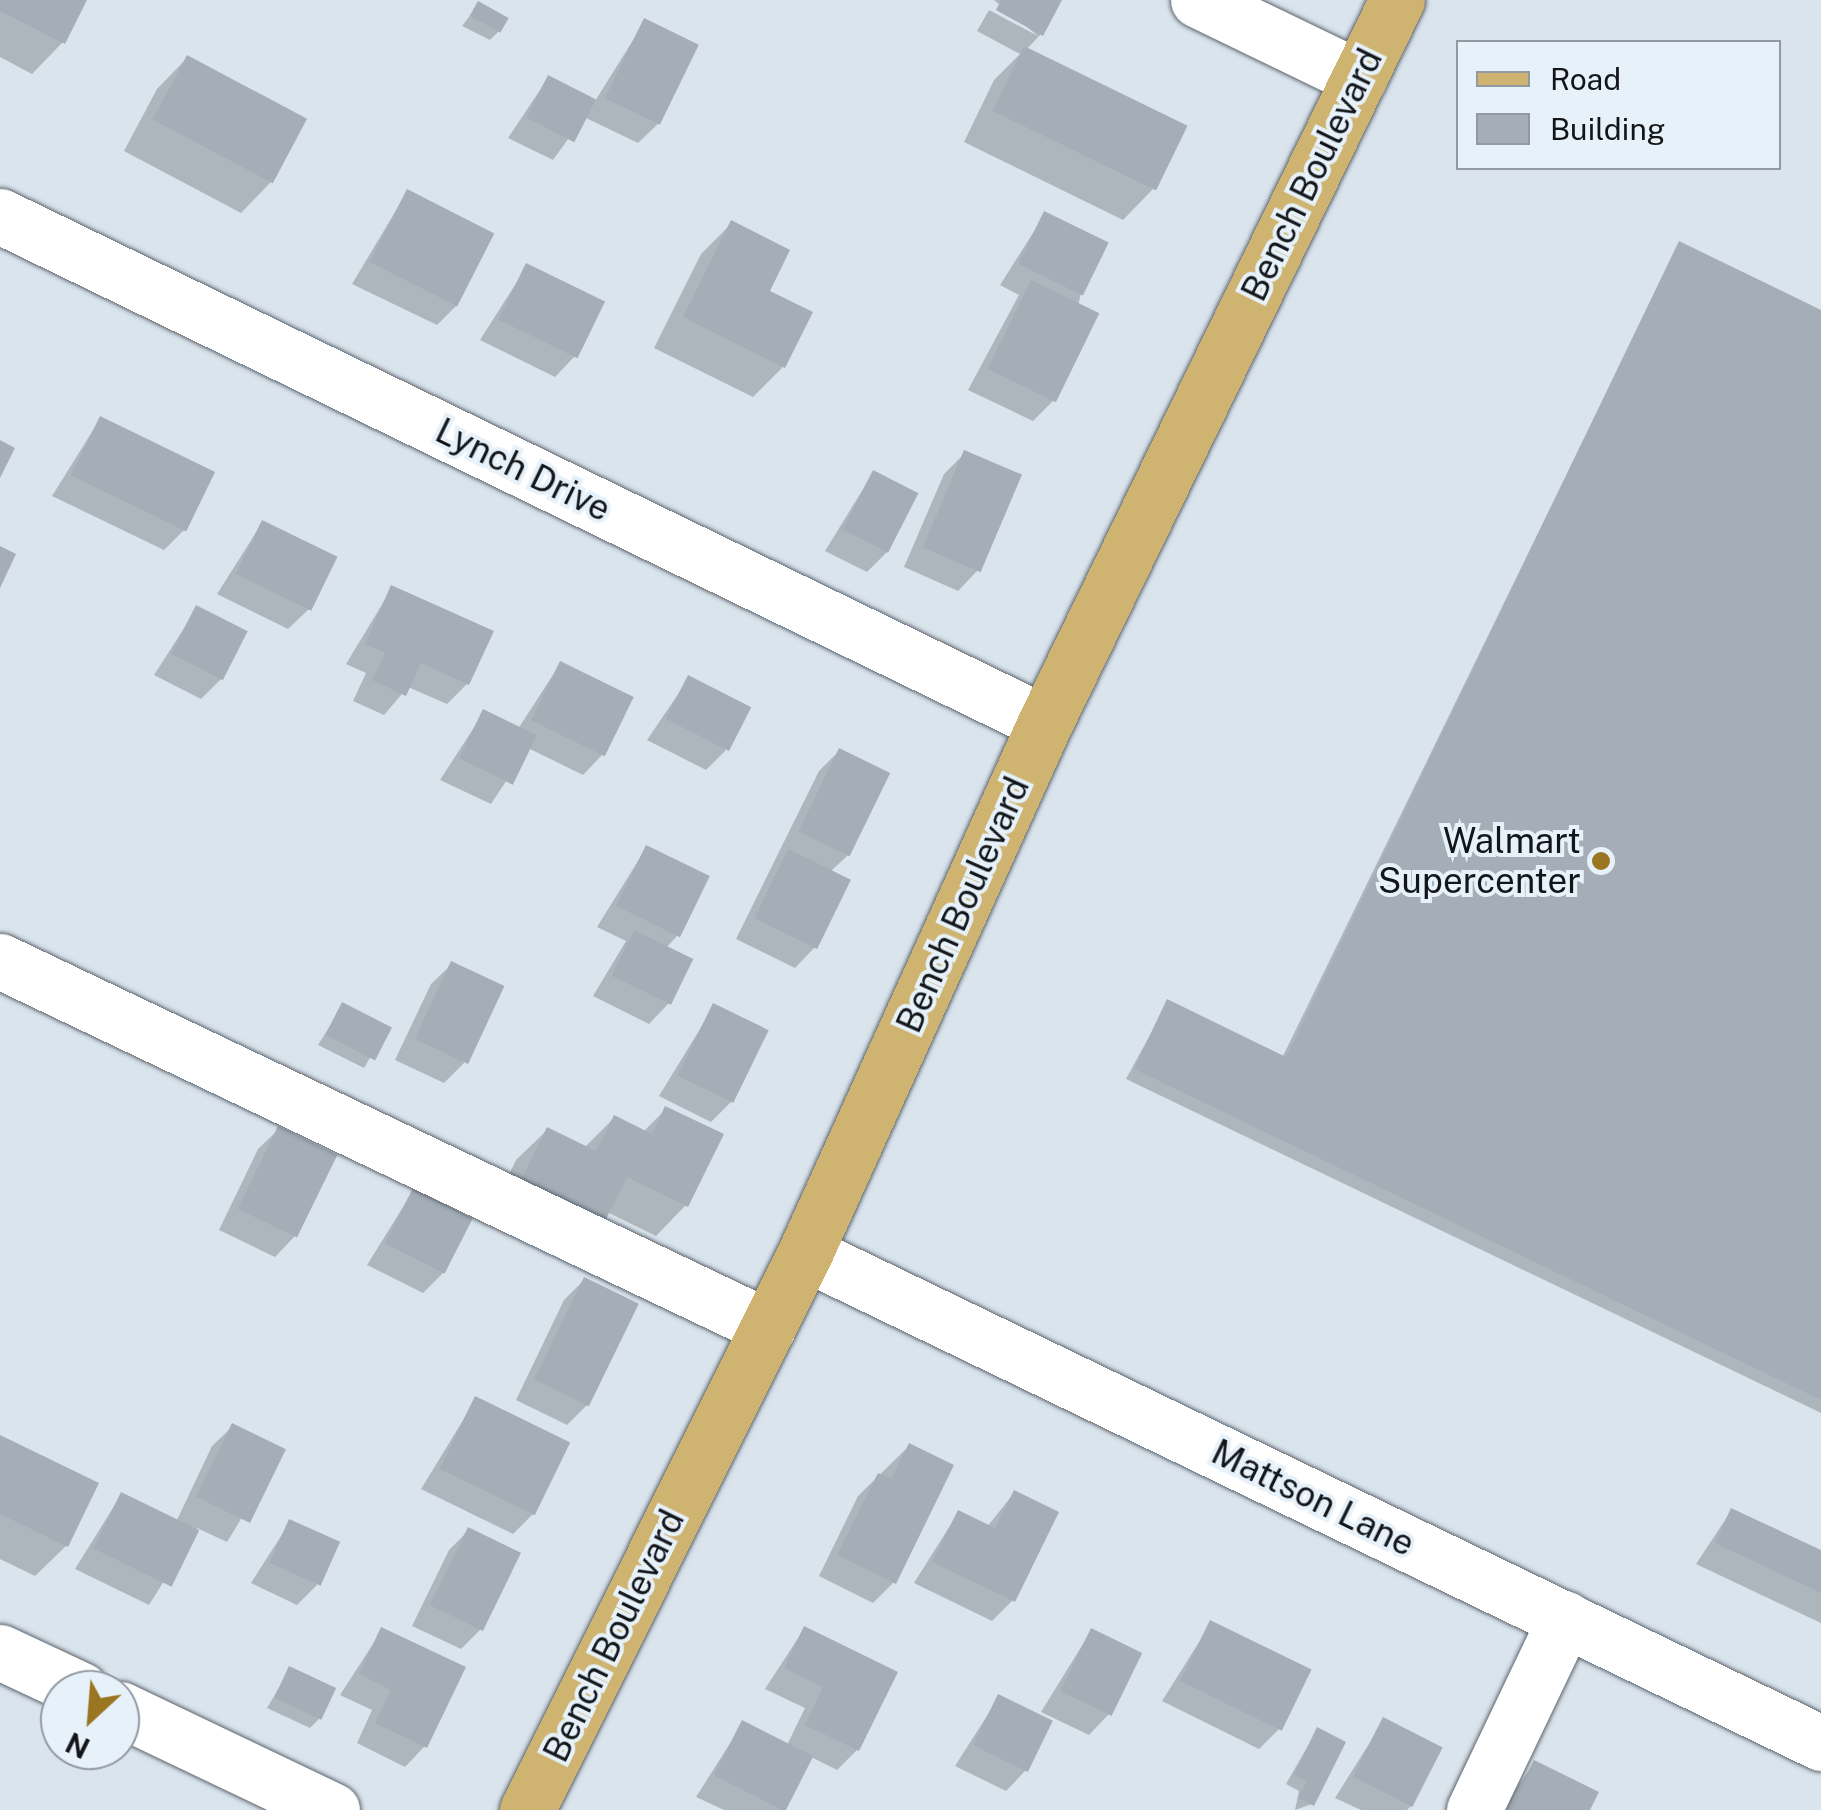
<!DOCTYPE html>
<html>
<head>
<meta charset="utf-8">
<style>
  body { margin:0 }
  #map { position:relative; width:1821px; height:1810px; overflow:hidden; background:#dae4ed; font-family:"Public Sans",sans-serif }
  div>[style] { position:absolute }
  .shadow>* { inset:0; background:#0003 }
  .building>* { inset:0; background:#a5aeb7; transform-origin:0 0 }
  .roads { filter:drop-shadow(0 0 2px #5c656d) drop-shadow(0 0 2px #5c656d) }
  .minor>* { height:55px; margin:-27.5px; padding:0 27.5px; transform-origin:27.5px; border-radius:27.5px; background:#fff }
  .major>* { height:55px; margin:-27.5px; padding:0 27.5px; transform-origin:27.5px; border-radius:27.5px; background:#ceb470 }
  .dots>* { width:28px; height:28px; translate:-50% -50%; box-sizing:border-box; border:5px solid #e7f1fa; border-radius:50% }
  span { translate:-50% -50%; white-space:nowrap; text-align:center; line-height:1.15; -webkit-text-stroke:8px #e7f1fa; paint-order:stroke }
  .street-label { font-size:35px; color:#131619 }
  .poi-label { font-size:35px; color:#131619 }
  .right { translate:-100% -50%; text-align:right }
  .legend { position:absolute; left:1456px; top:40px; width:325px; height:130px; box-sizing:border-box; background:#e7f1fa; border:2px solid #9299a0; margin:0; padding:12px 18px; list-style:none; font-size:30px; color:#131619 }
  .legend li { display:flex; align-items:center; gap:20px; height:50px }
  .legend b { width:50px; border:2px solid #9299a0 }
  .north { position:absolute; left:40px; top:1670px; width:100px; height:100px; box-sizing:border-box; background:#e7f1fa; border:2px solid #9299a0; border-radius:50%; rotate:206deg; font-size:28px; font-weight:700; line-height:40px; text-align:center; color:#131619 }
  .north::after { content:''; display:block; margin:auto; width:35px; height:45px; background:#9b7622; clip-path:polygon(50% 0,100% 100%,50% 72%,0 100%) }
</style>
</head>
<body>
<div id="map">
  <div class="shadow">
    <div style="clip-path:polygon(0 0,84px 0,62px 43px,32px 74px,0 57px)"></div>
    <div style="clip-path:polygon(994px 0,1059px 0,1041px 34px,1026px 50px,1153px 189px,1123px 220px,964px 142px,994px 80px,1020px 54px,977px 31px,989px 10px,1038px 36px)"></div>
    <div style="clip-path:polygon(478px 5px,499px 31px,490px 40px,462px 26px)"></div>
    <div style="clip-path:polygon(645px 21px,659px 123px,638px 143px,584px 117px,553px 160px,508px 138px,548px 78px,595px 101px)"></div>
    <div style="clip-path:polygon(187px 58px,271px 182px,241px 213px,124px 151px,157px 89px)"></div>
    <div style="clip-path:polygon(407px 192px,457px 305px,437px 325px,352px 284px)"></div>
    <div style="clip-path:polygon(1045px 214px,1081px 294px,1053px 401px,1033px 421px,968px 390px,1019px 295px,1000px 285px)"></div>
    <div style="clip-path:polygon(732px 223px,767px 292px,783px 367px,753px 397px,654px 348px,701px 254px)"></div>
    <div style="clip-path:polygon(1679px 244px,1821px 312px,1821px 1413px,1126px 1079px,1168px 1002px,1282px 1058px)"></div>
    <div style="clip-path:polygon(527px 266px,575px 356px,555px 377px,480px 340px)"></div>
    <div style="clip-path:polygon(100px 419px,184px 530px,164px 550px,52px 496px)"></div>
    <div style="clip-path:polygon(965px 453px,978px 570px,958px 591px,904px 567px,944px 474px)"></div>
    <div style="clip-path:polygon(873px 473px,888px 551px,867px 572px,825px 551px)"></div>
    <div style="clip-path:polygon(262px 523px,309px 609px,288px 629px,217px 594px)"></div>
    <div style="clip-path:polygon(392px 588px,467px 684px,447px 704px,408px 687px,384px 715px,353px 701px,366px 673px,346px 664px)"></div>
    <div style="clip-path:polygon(197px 608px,222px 678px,201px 699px,154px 675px)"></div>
    <div style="clip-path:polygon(560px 664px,603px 754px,583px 775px,528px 748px,491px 804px,440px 780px,484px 712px,518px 729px)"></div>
    <div style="clip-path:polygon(689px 678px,726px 750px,706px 770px,647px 740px)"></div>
    <div style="clip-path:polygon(839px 751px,847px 856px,830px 872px,815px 947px,795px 968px,736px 939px,819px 771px)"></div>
    <div style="clip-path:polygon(646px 848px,677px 936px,666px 948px,669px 1003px,649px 1024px,593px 996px,626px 941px,597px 927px)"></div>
    <div style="clip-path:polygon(452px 964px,464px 1063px,444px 1083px,395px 1060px,431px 984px)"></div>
    <div style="clip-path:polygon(343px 1005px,388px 1028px,364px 1068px,318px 1045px)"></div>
    <div style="clip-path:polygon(714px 1006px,732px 1101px,711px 1122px,659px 1096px)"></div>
    <div style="clip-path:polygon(666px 1109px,686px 1205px,656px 1236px,607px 1212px,492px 1211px,516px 1160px,547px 1130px,584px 1148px,614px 1118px,643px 1132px)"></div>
    <div style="clip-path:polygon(279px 1129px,295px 1236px,275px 1257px,219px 1230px,258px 1149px)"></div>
    <div style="clip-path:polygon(413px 1191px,444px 1272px,423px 1293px,367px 1265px)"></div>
    <div style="clip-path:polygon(584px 1280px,588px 1404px,567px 1425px,516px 1400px,564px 1300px)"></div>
    <div style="clip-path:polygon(476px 1399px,534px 1513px,513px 1534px,421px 1489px)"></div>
    <div style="clip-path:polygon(233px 1426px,283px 1450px,227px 1542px,197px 1528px,149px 1605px,75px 1569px,121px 1495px,176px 1522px,212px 1446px)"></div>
    <div style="clip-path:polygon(0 1437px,66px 1546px,35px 1576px,0 1559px)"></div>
    <div style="clip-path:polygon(909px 1446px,894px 1582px,873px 1603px,819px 1576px,858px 1496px)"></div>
    <div style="clip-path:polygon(1014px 1493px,1012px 1601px,992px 1621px,914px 1583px,958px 1513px,987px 1527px)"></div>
    <div style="clip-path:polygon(1731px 1511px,1821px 1553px,1821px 1623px,1696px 1564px)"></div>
    <div style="clip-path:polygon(290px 1522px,317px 1585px,297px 1605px,251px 1583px)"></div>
    <div style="clip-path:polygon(469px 1530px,481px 1629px,461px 1649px,412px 1626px,449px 1550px)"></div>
    <div style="clip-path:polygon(1211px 1623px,1280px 1728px,1259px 1749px,1162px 1701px)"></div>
    <div style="clip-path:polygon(804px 1629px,857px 1750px,837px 1770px,811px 1757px,785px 1810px,724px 1810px,696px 1797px,743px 1723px,787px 1745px,805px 1708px,765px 1689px)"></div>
    <div style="clip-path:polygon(382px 1630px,425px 1746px,405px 1767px,357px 1743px,372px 1710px,340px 1695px)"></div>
    <div style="clip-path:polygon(1091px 1631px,1109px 1714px,1089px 1735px,1041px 1712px)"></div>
    <div style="clip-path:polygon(290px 1669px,319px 1719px,310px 1728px,267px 1708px)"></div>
    <div style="clip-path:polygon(999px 1697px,1026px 1770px,1006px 1791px,955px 1766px)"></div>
    <div style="clip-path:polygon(1384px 1720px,1412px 1805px,1407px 1810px,1361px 1810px,1335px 1798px)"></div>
    <div style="clip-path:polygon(1317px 1730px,1312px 1804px,1295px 1810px,1299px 1791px,1286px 1784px)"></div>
    <div style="clip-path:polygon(1534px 1763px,1587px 1810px,1501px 1810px)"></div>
  </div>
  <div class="building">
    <div style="clip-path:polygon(0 0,87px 0,65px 44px,0 11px)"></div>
    <div style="clip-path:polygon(1001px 0,1062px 0,1043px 36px,996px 10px)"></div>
    <div style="left:478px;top:1px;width:35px;height:17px;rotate:29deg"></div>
    <div style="left:644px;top:18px;width:61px;height:89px;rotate:26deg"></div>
    <div style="left:1024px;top:46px;width:182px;height:72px;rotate:26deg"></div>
    <div style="left:187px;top:55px;width:136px;height:73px;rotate:28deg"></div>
    <div style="left:548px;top:75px;width:54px;height:48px;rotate:27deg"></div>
    <div style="left:407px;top:189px;width:98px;height:82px;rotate:27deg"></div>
    <div style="left:1044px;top:211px;width:72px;height:59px;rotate:26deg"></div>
    <div style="clip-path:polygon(731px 220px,790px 250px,770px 291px,813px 312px,785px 368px,683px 317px)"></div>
    <div style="clip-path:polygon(1679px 241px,1821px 310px,1821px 1400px,1134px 1069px,1167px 999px,1286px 1057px)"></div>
    <div style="left:526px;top:263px;width:88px;height:63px;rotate:26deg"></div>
    <div style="left:1031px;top:280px;width:76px;height:99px;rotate:26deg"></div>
    <div style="left:100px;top:416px;width:128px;height:66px;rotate:26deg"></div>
    <div style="clip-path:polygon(0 440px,15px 448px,0 478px)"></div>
    <div style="left:964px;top:450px;width:63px;height:106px;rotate:23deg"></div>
    <div style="left:873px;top:470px;width:51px;height:67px;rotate:27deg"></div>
    <div style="left:262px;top:520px;width:84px;height:60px;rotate:26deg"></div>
    <div style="clip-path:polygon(0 546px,16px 554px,0 588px)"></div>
    <div style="clip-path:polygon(391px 585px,494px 631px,469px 685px,421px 663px,406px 696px,372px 680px,385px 653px,365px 644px)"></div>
    <div style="left:196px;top:605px;width:58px;height:55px;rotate:27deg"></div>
    <div style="left:560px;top:661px;width:82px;height:66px;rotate:26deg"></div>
    <div style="left:688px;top:675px;width:71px;height:49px;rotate:27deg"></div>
    <div style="left:483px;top:709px;width:60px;height:55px;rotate:26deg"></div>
    <div style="left:839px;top:748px;width:57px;height:93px;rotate:26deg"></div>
    <div style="left:646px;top:845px;width:71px;height:68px;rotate:26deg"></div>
    <div style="left:788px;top:849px;width:70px;height:77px;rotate:26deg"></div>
    <div style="left:634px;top:930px;width:66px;height:51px;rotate:26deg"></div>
    <div style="left:451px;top:961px;width:59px;height:86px;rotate:25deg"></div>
    <div style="left:342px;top:1002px;width:56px;height:37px;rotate:27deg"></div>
    <div style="left:713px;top:1003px;width:62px;height:81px;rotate:26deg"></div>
    <div style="clip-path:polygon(665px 1106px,724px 1134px,688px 1207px,627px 1177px,605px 1221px,521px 1180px,547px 1127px,596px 1151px,614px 1115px,652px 1134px)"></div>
    <div style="left:278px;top:1126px;width:66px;height:92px;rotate:26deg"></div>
    <div style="left:413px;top:1188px;width:67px;height:62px;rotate:27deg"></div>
    <div style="left:584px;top:1277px;width:61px;height:114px;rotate:26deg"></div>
    <div style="left:475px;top:1396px;width:106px;height:81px;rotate:26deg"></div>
    <div style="left:232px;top:1423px;width:60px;height:82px;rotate:26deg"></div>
    <div style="clip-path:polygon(0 1435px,99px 1483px,68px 1547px,0 1514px)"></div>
    <div style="clip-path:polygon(909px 1443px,954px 1465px,896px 1584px,837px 1555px,878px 1473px,891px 1479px)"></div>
    <div style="clip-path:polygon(1014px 1490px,1059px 1512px,1015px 1602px,932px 1562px,958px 1510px,995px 1528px)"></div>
    <div style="left:121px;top:1492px;width:87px;height:63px;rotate:26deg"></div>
    <div style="clip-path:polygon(1731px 1508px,1821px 1550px,1821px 1593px,1715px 1543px)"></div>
    <div style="left:289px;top:1519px;width:56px;height:48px;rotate:24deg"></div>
    <div style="left:468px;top:1527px;width:59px;height:87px;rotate:26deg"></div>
    <div style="left:1210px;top:1620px;width:113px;height:68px;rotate:26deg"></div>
    <div style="clip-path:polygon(804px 1626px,898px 1672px,859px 1751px,805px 1725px,823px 1687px,784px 1668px)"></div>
    <div style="clip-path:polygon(381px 1627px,466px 1667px,427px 1748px,375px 1723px,391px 1690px,359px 1674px)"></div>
    <div style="left:1091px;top:1628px;width:57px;height:70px;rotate:26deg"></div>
    <div style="left:289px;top:1666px;width:52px;height:35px;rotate:25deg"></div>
    <div style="left:998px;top:1694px;width:61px;height:57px;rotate:26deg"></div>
    <div style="left:1383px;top:1717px;width:67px;height:67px;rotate:27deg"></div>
    <div style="left:742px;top:1720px;width:80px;height:62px;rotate:27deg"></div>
    <div style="clip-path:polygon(1317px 1727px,1346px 1742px,1314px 1806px,1298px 1798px,1307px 1781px,1294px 1775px)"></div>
    <div style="clip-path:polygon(1534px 1760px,1599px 1792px,1590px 1810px,1509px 1810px)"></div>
  </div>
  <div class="roads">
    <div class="minor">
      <div style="left:1198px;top:0;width:179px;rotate:25.8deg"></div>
      <div style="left:0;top:216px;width:1161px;rotate:25.88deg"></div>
      <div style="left:0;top:961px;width:851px;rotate:25.48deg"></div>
      <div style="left:805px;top:1253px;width:1128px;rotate:25.75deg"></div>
      <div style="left:0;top:1652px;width:89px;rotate:25.1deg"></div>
      <div style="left:120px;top:1709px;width:235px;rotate:25.5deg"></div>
      <div style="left:1474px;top:1810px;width:212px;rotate:-64.5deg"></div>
    </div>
    <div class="major">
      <div style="left:527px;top:1810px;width:623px;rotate:-63.48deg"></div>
      <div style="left:805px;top:1253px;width:582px;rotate:-65.64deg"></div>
      <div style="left:1045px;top:723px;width:804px;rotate:-64.04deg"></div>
    </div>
  </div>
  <div class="dots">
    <div style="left:1601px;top:861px;background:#9b7622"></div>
  </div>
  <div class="street-label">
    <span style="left:1312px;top:175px;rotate:-64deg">Bench Boulevard</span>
    <span style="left:523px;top:470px;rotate:26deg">Lynch Drive</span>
    <span style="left:963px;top:905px;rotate:-66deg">Bench Boulevard</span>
    <span style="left:1313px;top:1498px;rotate:26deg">Mattson Lane</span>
    <span style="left:614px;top:1636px;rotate:-64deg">Bench Boulevard</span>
  </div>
  <div class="poi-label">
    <span class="right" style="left:1581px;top:861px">Walmart<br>Supercenter</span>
  </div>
  <ul class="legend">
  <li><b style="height:12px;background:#ceb470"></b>Road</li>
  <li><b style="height:28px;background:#a5aeb7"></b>Building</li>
  </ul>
  <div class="north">N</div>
</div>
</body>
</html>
